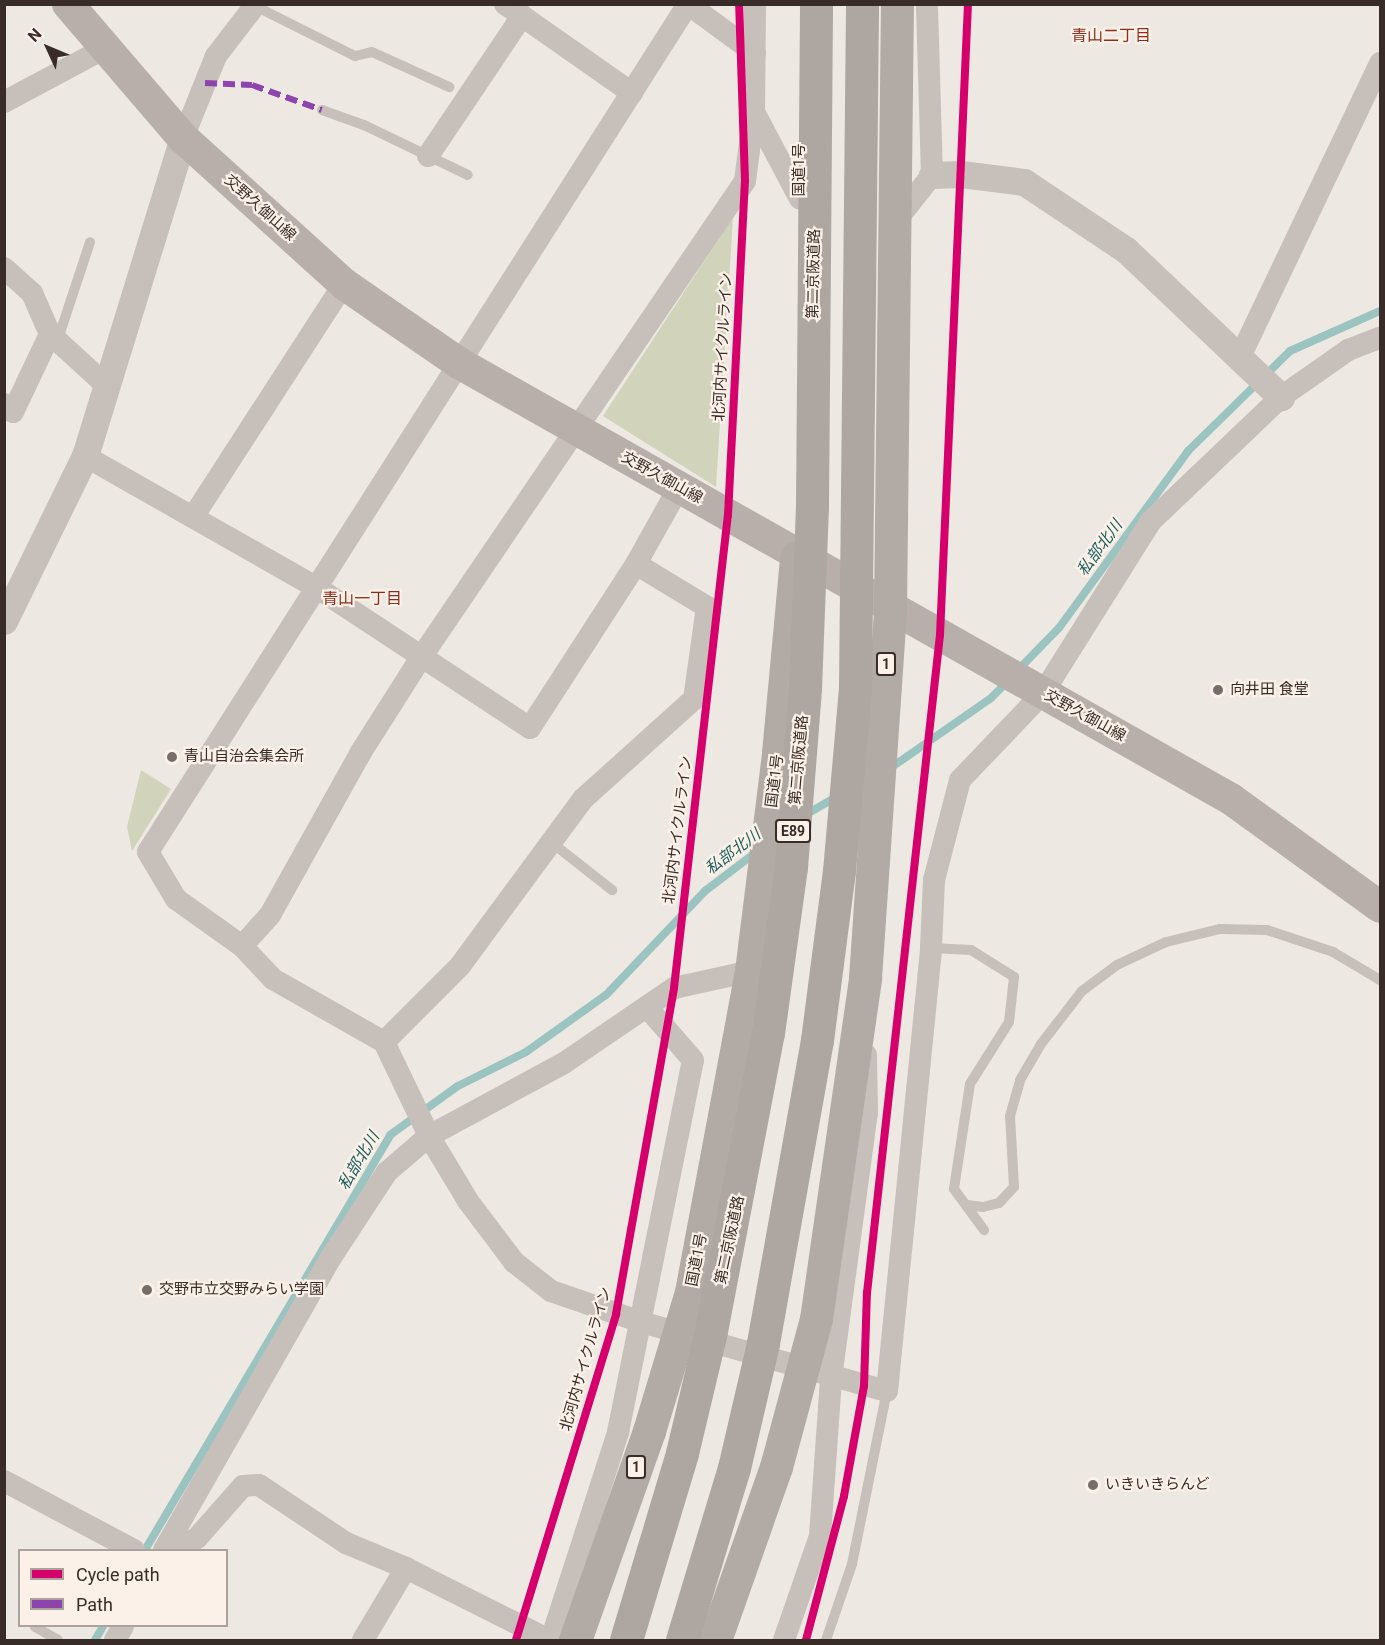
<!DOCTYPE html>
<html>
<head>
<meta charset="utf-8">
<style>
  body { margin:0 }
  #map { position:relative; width:1385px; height:1645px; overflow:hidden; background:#eee8e2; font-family:Roboto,"Noto Sans JP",sans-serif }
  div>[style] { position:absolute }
  .green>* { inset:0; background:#d1d4ba }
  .stream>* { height:8px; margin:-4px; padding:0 4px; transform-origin:4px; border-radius:4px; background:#9bc3c0 }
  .service>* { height:10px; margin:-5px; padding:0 5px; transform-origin:5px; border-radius:5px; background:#c7bfba }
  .minor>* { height:22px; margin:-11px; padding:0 11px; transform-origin:11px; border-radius:11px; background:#c7bfba }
  .tertiary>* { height:27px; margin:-13.5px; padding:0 13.5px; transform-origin:13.5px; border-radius:13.5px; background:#c7bfba }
  .secondary>* { height:32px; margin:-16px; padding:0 16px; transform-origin:16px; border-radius:16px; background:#b8afaa }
  .trunk>* { height:33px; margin:-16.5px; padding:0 16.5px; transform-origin:16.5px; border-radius:16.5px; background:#b2aaa5 }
  .trunk-bridge>* { height:33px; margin:-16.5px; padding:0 16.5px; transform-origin:16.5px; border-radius:16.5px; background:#b2aaa5 }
  .motorway-bridge>* { height:33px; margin:-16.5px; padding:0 16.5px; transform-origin:16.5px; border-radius:16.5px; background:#ada6a1 }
  .quiet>* { height:6px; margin-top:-3px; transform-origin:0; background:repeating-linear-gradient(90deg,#8e44ad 0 12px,transparent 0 18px) }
  .cycleway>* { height:8px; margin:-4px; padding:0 4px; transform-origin:4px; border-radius:4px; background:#d6006c }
  .dots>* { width:16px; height:16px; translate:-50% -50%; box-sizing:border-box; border:3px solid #fbf1e8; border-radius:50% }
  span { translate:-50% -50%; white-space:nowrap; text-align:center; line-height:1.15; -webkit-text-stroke:4.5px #fbf1e8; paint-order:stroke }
  .shield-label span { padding:2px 4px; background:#fbf1e8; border:2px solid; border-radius:4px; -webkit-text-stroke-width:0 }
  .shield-label { font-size:14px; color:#392c28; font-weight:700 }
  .street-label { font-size:15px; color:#392c28 }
  .poi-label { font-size:15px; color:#392c28 }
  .left { translate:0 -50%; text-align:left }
  .neighbourhood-label { font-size:16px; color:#8e2e1a }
  .water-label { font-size:16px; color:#1a5e5e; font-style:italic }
  .frame { position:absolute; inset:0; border:6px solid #392c28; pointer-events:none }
  .legend { position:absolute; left:18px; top:1549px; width:210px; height:78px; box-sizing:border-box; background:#fbf1e8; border:2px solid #ada29b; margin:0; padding:8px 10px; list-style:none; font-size:18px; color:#392c28 }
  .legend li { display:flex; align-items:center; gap:12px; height:30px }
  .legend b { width:30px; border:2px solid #ada29b }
  .north { position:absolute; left:18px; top:18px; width:60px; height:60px; -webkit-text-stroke:4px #fbf1e8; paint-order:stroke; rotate:314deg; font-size:16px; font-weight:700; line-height:24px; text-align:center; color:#392c28 }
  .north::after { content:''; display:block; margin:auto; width:21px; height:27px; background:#392c28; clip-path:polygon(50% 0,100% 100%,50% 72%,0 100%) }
</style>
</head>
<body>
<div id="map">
  <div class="green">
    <div style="clip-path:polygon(733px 217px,716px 487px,603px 416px)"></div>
    <div style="clip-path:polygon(141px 770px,171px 789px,132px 851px,127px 827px)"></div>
  </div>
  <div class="stream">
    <div style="left:1017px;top:671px;width:60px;rotate:-45.7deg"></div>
    <div style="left:1059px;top:628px;width:219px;rotate:-53.9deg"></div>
    <div style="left:1188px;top:451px;width:143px;rotate:-44.4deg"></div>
    <div style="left:1290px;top:351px;width:98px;rotate:-24deg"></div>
    <div style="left:889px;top:769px;width:124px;rotate:-34.8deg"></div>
    <div style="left:991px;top:698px;width:23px;rotate:-45deg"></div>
    <div style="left:805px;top:815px;width:36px;rotate:-30deg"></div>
    <div style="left:145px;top:1550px;width:482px;rotate:-59.4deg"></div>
    <div style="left:390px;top:1135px;width:84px;rotate:-35.8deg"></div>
    <div style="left:458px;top:1086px;width:76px;rotate:-26.6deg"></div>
    <div style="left:526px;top:1052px;width:98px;rotate:-35.5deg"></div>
    <div style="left:606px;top:995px;width:144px;rotate:-46.4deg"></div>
    <div style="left:705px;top:891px;width:63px;rotate:-37.2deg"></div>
    <div style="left:95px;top:1640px;width:16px;rotate:-60deg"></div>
  </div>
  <div class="service">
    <div style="left:255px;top:6px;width:112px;rotate:26.6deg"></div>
    <div style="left:355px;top:56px;width:17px;rotate:-13deg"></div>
    <div style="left:372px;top:52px;width:85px;rotate:24.4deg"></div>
    <div style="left:322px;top:110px;width:45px;rotate:19.7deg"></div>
    <div style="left:364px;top:125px;width:115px;rotate:25.7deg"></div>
    <div style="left:58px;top:339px;width:102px;rotate:-71.7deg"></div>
    <div style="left:551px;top:842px;width:78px;rotate:38.2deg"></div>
    <div style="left:931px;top:948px;width:40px;rotate:2.9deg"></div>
    <div style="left:971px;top:950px;width:51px;rotate:32.1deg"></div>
    <div style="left:1014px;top:977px;width:45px;rotate:96.3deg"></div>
    <div style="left:1009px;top:1022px;width:73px;rotate:122.2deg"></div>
    <div style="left:970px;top:1084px;width:106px;rotate:98.7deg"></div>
    <div style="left:954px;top:1189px;width:51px;rotate:53.8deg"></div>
    <div style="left:966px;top:1205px;width:17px;rotate:7deg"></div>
    <div style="left:983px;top:1207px;width:16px;rotate:-14deg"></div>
    <div style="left:999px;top:1203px;width:22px;rotate:-47deg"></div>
    <div style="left:1014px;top:1187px;width:71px;rotate:-93.2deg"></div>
    <div style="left:1010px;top:1116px;width:37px;rotate:-74deg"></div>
    <div style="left:1020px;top:1080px;width:42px;rotate:-59.7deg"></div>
    <div style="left:1041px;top:1044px;width:67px;rotate:-52.3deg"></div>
    <div style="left:1082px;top:991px;width:44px;rotate:-36.6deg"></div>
    <div style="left:1117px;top:965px;width:54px;rotate:-25.1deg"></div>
    <div style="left:1166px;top:942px;width:56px;rotate:-13.5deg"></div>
    <div style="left:1220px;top:929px;width:47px;rotate:1.2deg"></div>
    <div style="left:1267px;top:930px;width:70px;rotate:18.4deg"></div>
    <div style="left:1333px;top:952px;width:55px;rotate:30.8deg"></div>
    <div style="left:35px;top:1627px;width:26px;rotate:29deg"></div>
    <div style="left:826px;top:1640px;width:80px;rotate:-71.1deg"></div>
    <div style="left:852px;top:1564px;width:177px;rotate:-78.6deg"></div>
  </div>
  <div class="minor">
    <div style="left:505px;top:4px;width:155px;rotate:35deg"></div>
    <div style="left:688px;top:4px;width:1005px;rotate:122.49deg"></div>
    <div style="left:148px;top:852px;width:55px;rotate:59.2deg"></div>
    <div style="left:176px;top:899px;width:81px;rotate:35.5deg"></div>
    <div style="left:242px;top:946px;width:45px;rotate:46.8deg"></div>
    <div style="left:273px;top:979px;width:128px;rotate:29.6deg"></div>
    <div style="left:384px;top:1042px;width:104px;rotate:64.4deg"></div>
    <div style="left:429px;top:1136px;width:153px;rotate:-28.4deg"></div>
    <div style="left:564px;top:1063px;width:133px;rotate:-34.3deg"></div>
    <div style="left:674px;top:988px;width:79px;rotate:-12.4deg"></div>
    <div style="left:688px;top:4px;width:83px;rotate:36.2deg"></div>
    <div style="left:755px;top:4px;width:108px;rotate:90.5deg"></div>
    <div style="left:754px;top:112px;width:98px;rotate:62.1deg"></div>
    <div style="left:4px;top:102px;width:115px;rotate:-28.1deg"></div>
    <div style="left:183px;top:138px;width:88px;rotate:-68.1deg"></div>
    <div style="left:216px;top:56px;width:66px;rotate:-52.4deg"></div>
    <div style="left:428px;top:156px;width:169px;rotate:-56.1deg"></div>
    <div style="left:895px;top:222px;width:60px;rotate:-51.8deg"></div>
    <div style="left:932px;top:175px;width:171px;rotate:-91.7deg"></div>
    <div style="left:4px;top:268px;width:38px;rotate:42deg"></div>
    <div style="left:32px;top:293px;width:45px;rotate:66.3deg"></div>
    <div style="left:50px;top:334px;width:77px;rotate:42.4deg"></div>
    <div style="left:1239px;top:359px;width:328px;rotate:-64.5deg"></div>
    <div style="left:4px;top:404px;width:12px;rotate:42deg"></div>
    <div style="left:13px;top:412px;width:86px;rotate:-64.6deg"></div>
    <div style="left:85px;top:456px;width:266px;rotate:29.6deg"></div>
    <div style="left:316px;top:587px;width:256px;rotate:33.4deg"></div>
    <div style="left:530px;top:728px;width:195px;rotate:-57.1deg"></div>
    <div style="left:636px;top:564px;width:83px;rotate:31.2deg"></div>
    <div style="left:707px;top:607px;width:93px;rotate:98deg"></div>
    <div style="left:694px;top:699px;width:149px;rotate:138deg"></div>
    <div style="left:583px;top:799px;width:207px;rotate:126.4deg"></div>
    <div style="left:460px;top:966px;width:107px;rotate:135deg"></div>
    <div style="left:193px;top:517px;width:278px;rotate:-57.1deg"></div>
    <div style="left:636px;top:564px;width:88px;rotate:-60.8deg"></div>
    <div style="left:242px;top:946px;width:42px;rotate:-47.9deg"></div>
    <div style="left:270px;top:915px;width:187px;rotate:-60.8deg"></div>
    <div style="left:361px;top:752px;width:114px;rotate:-57.6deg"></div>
    <div style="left:422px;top:656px;width:574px;rotate:-55.78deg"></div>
    <div style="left:745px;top:181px;width:70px;rotate:-82.6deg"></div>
    <div style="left:4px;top:1481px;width:147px;rotate:28deg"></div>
    <div style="left:164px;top:1550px;width:335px;rotate:-60.3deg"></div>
    <div style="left:330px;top:1259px;width:104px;rotate:-56.8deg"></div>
    <div style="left:387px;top:1172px;width:55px;rotate:-40.6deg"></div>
    <div style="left:429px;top:1136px;width:76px;rotate:59deg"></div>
    <div style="left:468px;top:1201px;width:76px;rotate:53deg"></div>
    <div style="left:514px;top:1262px;width:47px;rotate:38.1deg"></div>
    <div style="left:551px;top:1291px;width:95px;rotate:19deg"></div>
    <div style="left:641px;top:1322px;width:255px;rotate:15.7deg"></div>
    <div style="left:887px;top:1391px;width:445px;rotate:-84.3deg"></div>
    <div style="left:931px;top:948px;width:68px;rotate:-87.5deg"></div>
    <div style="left:934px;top:880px;width:103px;rotate:-75.4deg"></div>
    <div style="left:960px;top:780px;width:120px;rotate:-46.3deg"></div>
    <div style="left:1043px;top:693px;width:203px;rotate:-57.9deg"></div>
    <div style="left:1151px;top:521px;width:180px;rotate:-43.6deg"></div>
    <div style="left:1281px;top:397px;width:82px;rotate:-35deg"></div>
    <div style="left:1348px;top:350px;width:34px;rotate:-21deg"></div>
    <div style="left:177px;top:1550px;width:23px;rotate:-31deg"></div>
    <div style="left:197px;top:1538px;width:69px;rotate:-48.5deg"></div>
    <div style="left:243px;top:1486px;width:16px;rotate:-4deg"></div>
    <div style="left:259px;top:1485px;width:105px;rotate:33.7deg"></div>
    <div style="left:346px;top:1543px;width:65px;rotate:22.6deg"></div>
    <div style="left:406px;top:1568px;width:160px;rotate:26.7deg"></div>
    <div style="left:115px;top:1640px;width:16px;rotate:-60deg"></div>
    <div style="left:363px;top:1640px;width:84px;rotate:-59.2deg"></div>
    <div style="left:551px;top:1640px;width:219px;rotate:-72.1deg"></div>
    <div style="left:618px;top:1432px;width:379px;rotate:-78.6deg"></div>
    <div style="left:693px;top:1060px;width:70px;rotate:-131deg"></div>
    <div style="left:784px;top:1640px;width:110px;rotate:-70.9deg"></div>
    <div style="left:820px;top:1536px;width:158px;rotate:-86deg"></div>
    <div style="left:831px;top:1378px;width:267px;rotate:-82.3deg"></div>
    <div style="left:867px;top:1113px;width:58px;rotate:-91deg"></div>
  </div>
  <div class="tertiary">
    <div style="left:932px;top:175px;width:29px;rotate:-2deg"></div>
    <div style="left:961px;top:174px;width:64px;rotate:7.2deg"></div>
    <div style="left:1024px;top:182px;width:123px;rotate:33.7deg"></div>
    <div style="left:1126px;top:250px;width:214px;rotate:43.5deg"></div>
    <div style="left:4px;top:621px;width:184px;rotate:-63.9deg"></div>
    <div style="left:85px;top:456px;width:333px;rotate:-72.9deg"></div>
  </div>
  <div class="secondary">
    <div style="left:68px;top:4px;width:177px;rotate:49.4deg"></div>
    <div style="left:183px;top:138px;width:217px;rotate:42.2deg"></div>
    <div style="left:344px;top:284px;width:47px;rotate:34.7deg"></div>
    <div style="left:383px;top:311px;width:92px;rotate:34.4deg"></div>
    <div style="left:459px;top:363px;width:887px;rotate:29.46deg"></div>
    <div style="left:1231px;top:799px;width:184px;rotate:35.9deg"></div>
  </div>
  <div class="trunk">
    <div style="left:691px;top:1292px;width:327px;rotate:-79.4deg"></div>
    <div style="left:751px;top:971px;width:220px;rotate:-82.9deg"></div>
    <div style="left:778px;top:753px;width:196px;rotate:-84.7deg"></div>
    <div style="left:816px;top:1319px;width:345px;rotate:-81.8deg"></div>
    <div style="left:865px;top:978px;width:370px;rotate:-86.1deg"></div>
    <div style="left:890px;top:609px;width:605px;rotate:-89.34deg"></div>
  </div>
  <div class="trunk-bridge">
    <div style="left:575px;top:1640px;width:222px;rotate:-70.5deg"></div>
    <div style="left:649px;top:1431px;width:145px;rotate:-73.2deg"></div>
    <div style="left:715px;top:1640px;width:183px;rotate:-70.6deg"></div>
    <div style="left:776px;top:1467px;width:153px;rotate:-74.9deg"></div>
  </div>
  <div class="motorway-bridge">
    <div style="left:626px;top:1640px;width:195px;rotate:-73.3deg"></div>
    <div style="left:682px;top:1453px;width:125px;rotate:-76.6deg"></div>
    <div style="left:711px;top:1331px;width:303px;rotate:-79.2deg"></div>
    <div style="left:768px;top:1033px;width:168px;rotate:-82.1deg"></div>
    <div style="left:791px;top:867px;width:180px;rotate:-85.5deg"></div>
    <div style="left:805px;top:688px;width:181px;rotate:-87.8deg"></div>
    <div style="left:812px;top:507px;width:503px;rotate:-89.54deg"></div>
    <div style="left:682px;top:1640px;width:180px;rotate:-73.2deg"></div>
    <div style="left:734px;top:1468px;width:128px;rotate:-76.9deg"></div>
    <div style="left:763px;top:1343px;width:308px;rotate:-79.9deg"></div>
    <div style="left:817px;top:1040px;width:170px;rotate:-82.6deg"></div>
    <div style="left:839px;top:871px;width:185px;rotate:-85deg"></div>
    <div style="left:855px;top:687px;width:683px;rotate:-89.41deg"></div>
  </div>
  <div class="quiet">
    <div style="left:205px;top:83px;width:47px;rotate:2.4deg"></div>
    <div style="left:252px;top:85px;width:74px;rotate:19.7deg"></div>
  </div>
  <div class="cycleway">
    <div style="left:516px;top:1640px;width:341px;rotate:-72.9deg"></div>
    <div style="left:616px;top:1314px;width:331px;rotate:-79.9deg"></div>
    <div style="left:674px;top:988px;width:476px;rotate:-83.5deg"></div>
    <div style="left:728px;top:515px;width:334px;rotate:-87.1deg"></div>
    <div style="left:745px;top:181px;width:177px;rotate:-91.9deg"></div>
    <div style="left:806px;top:1640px;width:149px;rotate:-75.2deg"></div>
    <div style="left:844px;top:1496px;width:112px;rotate:-79.7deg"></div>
    <div style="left:864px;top:1386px;width:93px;rotate:-88.2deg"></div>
    <div style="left:867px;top:1293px;width:662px;rotate:-83.67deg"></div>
    <div style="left:940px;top:635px;width:632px;rotate:-87.46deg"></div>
  </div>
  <div class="dots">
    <div style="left:1218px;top:690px;background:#786e69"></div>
    <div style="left:172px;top:757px;background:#786e69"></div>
    <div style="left:147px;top:1290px;background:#786e69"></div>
    <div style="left:1093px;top:1485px;background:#786e69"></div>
  </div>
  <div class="shield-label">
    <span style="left:886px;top:664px">1</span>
    <span style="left:793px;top:831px">E89</span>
    <span style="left:636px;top:1467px">1</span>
  </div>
  <div class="street-label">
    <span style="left:800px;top:170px;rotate:-90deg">国道1号</span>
    <span style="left:260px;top:208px;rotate:42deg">交野久御山線</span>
    <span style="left:814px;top:274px;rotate:-89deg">第二京阪道路</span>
    <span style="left:723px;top:347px;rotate:-87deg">北河内サイクルライン</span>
    <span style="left:662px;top:478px;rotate:29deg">交野久御山線</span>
    <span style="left:1085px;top:716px;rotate:29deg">交野久御山線</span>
    <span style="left:799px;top:760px;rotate:-85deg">第二京阪道路</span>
    <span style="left:775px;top:781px;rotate:-83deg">国道1号</span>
    <span style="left:678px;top:830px;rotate:-83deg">北河内サイクルライン</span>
    <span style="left:730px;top:1240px;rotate:-78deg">第二京阪道路</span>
    <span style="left:697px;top:1260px;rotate:-79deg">国道1号</span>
    <span style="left:586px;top:1359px;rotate:-74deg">北河内サイクルライン</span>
  </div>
  <div class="poi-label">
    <span class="left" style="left:1230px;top:690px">向井田 食堂</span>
    <span class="left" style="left:184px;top:757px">青山自治会集会所</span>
    <span class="left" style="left:159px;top:1290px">交野市立交野みらい学園</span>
    <span class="left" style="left:1105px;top:1485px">いきいきらんど</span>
  </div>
  <div class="neighbourhood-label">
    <span style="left:1111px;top:36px">青山二丁目</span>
    <span style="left:362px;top:599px">青山一丁目</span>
  </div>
  <div class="water-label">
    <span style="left:1100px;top:548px;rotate:-54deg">私部北川</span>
    <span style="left:733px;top:852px;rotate:-37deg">私部北川</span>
    <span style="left:359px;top:1161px;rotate:-59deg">私部北川</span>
  </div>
  <div class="frame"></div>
  <ul class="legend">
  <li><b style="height:8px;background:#d6006c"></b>Cycle path</li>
  <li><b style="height:8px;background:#8e44ad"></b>Path</li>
  </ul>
  <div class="north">N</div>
</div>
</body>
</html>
